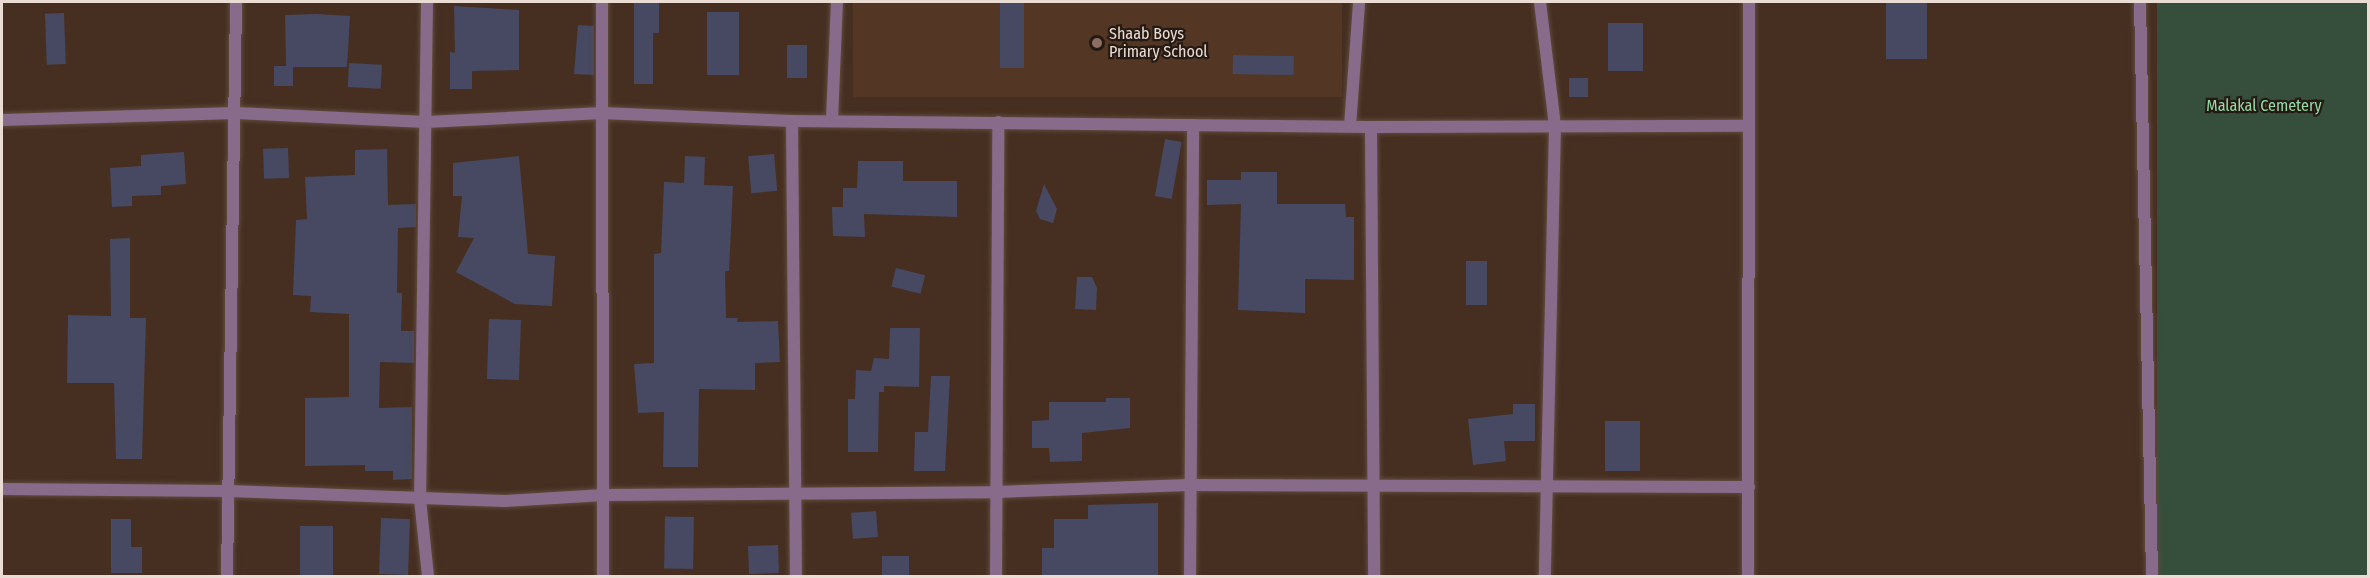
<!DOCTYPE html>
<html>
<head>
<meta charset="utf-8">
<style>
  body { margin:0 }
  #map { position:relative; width:2370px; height:578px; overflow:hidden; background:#462f21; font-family:"Fira Sans Condensed",sans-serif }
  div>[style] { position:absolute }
  .built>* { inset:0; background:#533624; transform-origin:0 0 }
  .green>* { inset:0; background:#364f3c; transform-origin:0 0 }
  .building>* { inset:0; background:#474861; transform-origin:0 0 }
  .roads { filter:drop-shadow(0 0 2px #604b3d) drop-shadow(0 0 2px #604b3d) }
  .street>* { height:12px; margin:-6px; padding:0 6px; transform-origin:6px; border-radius:6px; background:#886b8a }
  .dots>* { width:16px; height:16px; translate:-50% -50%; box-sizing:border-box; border:3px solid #241a13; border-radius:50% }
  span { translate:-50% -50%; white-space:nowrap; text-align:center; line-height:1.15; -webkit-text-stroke:4.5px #241a13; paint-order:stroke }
  .poi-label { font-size:16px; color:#ebdcd3 }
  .left { translate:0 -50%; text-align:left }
  .park-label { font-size:16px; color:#95daa7 }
  .frame { position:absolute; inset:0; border:3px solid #ebdcd3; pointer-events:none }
</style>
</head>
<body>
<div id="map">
  <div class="built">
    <div style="left:853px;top:2px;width:489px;height:95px"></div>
  </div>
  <div class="green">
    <div style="left:2157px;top:2px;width:211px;height:574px"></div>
  </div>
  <div class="building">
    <div style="clip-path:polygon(634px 2px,659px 2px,659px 33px,653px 33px,653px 84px,634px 84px)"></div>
    <div style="left:1000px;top:2px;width:24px;height:66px"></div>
    <div style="left:1886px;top:2px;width:41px;height:57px"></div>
    <div style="clip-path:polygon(454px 6px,519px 10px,519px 70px,472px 71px,472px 89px,450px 89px,450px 52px,455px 53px)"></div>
    <div style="left:739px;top:12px;width:63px;height:32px;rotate:90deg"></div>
    <div style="left:64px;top:13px;width:51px;height:19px;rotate:88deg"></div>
    <div style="clip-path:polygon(316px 14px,350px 16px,347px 67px,293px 67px,293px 86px,274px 86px,274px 66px,286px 66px,285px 15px)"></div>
    <div style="left:1643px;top:23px;width:48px;height:35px;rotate:90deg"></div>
    <div style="clip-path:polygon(578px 25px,594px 26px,594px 75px,574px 74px)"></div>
    <div style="left:787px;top:45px;width:20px;height:33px"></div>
    <div style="left:1233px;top:55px;width:61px;height:19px;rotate:1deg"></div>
    <div style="left:349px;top:63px;width:33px;height:24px;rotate:3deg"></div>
    <div style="left:1569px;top:78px;width:19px;height:19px"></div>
    <div style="left:1165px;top:139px;width:17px;height:58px;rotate:10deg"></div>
    <div style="left:288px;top:148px;width:30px;height:25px;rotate:88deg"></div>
    <div style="clip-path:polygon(387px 149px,388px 205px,416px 204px,416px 227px,398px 228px,397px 293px,402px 293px,401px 331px,414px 331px,414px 363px,380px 362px,379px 408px,412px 407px,412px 479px,393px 480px,393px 471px,365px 471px,365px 465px,305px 466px,305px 398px,349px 397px,349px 314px,310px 312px,311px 296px,293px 295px,296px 220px,307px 219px,305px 177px,355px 175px,355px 150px)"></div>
    <div style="clip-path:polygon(184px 152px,186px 184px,161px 186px,161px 195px,132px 196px,132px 206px,112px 207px,110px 168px,141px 166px,141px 155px)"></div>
    <div style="left:774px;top:154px;width:37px;height:26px;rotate:85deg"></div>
    <div style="clip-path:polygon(519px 156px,528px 254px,555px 256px,552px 306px,515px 304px,456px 272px,474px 238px,458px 237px,462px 196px,453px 196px,453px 163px)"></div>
    <div style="clip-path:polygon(685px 156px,705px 157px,704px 185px,733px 186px,729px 271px,725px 271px,726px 318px,738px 318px,737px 322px,778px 321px,780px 362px,755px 363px,755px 390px,699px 389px,698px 467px,663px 467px,664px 412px,638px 413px,634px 364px,654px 363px,654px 254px,661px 253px,664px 182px,684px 183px)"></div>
    <div style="clip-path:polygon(858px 161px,903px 161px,903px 181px,957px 181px,957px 217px,864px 214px,865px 237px,833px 236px,832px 207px,843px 207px,843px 188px,857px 188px)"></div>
    <div style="clip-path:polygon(1241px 172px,1277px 172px,1277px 204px,1345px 204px,1346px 217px,1354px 217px,1354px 280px,1305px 279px,1305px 313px,1238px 310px,1241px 204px,1207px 205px,1207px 180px,1241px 180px)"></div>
    <div style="clip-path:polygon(1044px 184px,1057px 209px,1053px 223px,1040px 219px,1036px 211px)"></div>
    <div style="clip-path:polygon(130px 238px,130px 318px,146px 318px,142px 459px,116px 459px,114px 383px,67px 383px,68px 315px,111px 316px,110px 239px)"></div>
    <div style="left:1466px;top:261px;width:21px;height:44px"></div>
    <div style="left:896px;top:268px;width:30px;height:19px;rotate:14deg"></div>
    <div style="clip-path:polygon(1077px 277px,1092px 277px,1097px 288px,1096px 310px,1075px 309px)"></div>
    <div style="left:489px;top:319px;width:32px;height:60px;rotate:2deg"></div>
    <div style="clip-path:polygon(890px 328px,920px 328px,919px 387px,884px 386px,884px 392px,879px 392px,878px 452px,848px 452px,848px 399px,855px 399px,856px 370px,871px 371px,874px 358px,889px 359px)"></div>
    <div style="clip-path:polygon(931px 376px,950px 376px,945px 471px,914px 471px,915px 432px,928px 432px)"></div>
    <div style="clip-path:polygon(1106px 398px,1130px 398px,1130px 428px,1082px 433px,1082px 461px,1050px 462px,1049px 448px,1032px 448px,1032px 421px,1049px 420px,1049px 402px,1106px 402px)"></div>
    <div style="clip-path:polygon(1513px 404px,1535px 404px,1535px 441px,1504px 441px,1506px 461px,1473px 465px,1468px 419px,1513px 414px)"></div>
    <div style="left:1640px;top:421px;width:50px;height:35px;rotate:90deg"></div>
    <div style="clip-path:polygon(1158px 503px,1158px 576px,1042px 576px,1042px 548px,1054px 548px,1054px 519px,1088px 519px,1088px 505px)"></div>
    <div style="left:876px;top:511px;width:26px;height:25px;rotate:86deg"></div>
    <div style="left:694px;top:517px;width:52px;height:29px;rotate:91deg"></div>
    <div style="left:381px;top:518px;width:29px;height:56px;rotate:2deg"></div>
    <div style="clip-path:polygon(111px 519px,131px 519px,131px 547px,142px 547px,142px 573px,111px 573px)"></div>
    <div style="left:300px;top:526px;width:33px;height:50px"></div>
    <div style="left:778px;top:545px;width:28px;height:30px;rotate:88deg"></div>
    <div style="left:882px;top:556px;width:27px;height:20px"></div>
  </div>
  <div class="roads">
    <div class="street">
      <div style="left:427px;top:2px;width:497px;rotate:90.8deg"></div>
      <div style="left:420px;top:499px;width:77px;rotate:84.1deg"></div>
      <div style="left:602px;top:2px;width:574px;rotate:89.9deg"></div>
      <div style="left:1540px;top:2px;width:125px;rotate:83.1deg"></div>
      <div style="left:1555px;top:126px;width:450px;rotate:91.3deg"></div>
      <div style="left:2140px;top:2px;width:574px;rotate:88.8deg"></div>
      <div style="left:2px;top:120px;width:234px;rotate:-1.7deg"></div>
      <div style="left:236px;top:113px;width:190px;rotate:2.7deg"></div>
      <div style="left:426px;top:122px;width:176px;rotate:-2.9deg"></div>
      <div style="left:602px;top:113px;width:190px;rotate:2.4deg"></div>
      <div style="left:792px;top:121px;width:579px;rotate:0.59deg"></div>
      <div style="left:1371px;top:127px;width:378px;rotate:-0.2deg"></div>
      <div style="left:832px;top:120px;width:118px;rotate:-87.6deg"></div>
      <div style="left:792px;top:121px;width:455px;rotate:89.5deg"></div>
      <div style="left:1350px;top:126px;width:124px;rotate:-85.8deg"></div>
      <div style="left:1371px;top:127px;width:449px;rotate:89.6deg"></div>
      <div style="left:2px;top:489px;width:227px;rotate:0.5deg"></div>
      <div style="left:229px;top:491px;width:276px;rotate:2.1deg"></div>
      <div style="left:505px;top:501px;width:99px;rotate:-3.5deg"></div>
      <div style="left:604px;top:495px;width:392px;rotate:-0.4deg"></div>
      <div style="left:996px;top:492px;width:193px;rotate:-2.1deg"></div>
      <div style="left:1189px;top:485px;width:560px;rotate:0.2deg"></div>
      <div style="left:227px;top:576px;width:574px;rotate:-89.1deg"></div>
      <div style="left:996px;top:576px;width:454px;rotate:-89.7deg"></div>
      <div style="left:1190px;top:576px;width:451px;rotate:-89.6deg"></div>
      <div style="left:1748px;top:576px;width:574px;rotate:-89.9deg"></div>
    </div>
  </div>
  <div class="dots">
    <div style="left:1097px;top:43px;background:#8d6e63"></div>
  </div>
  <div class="poi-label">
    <span class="left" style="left:1109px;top:43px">Shaab Boys<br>Primary School</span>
  </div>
  <div class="park-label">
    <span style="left:2264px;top:106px">Malakal Cemetery</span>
  </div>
  <div class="frame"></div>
</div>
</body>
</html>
